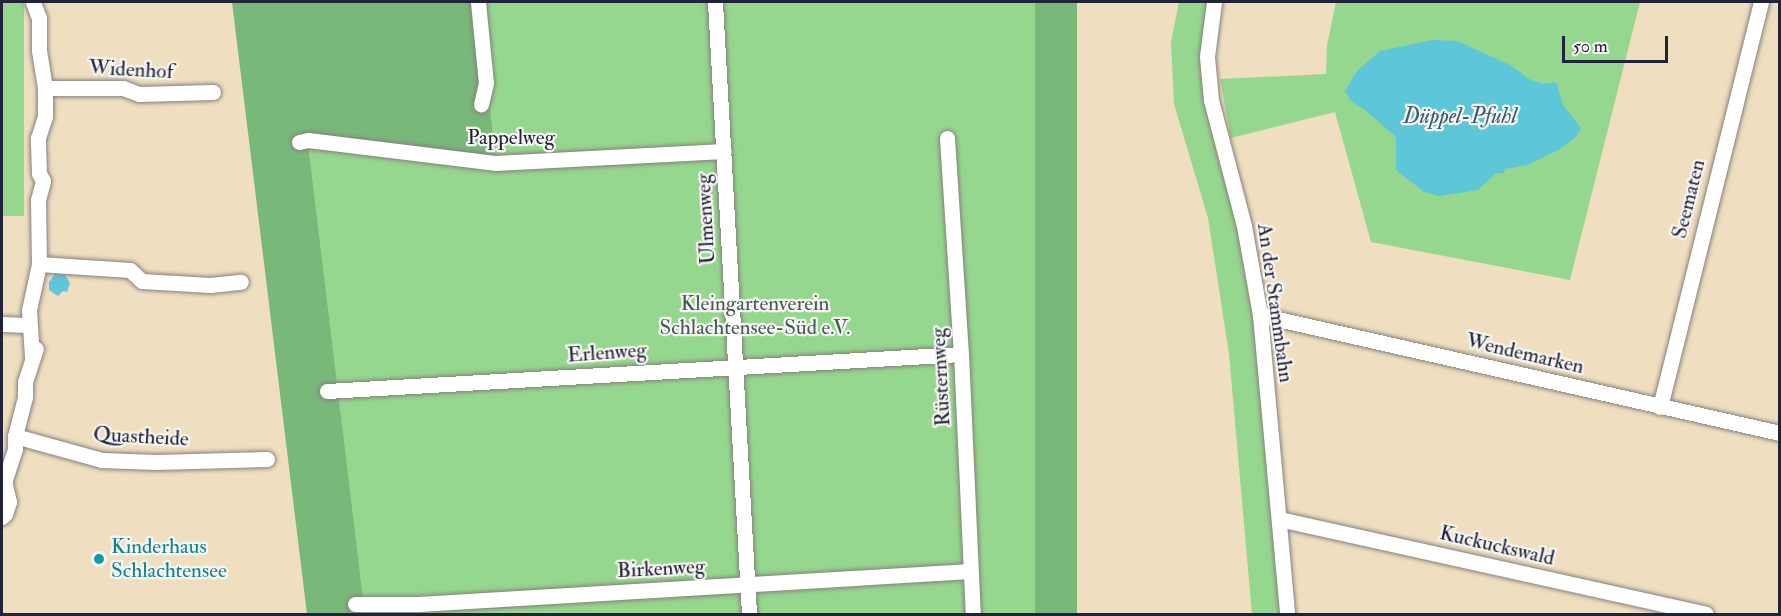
<!DOCTYPE html>
<html>
<head>
<meta charset="utf-8">
<style>
  body { margin:0 }
  #map { position:relative; width:1781px; height:616px; overflow:hidden; background:#efdfc0; font-family:"IM FELL Double Pica",serif }
  div>[style] { position:absolute }
  .green>* { inset:0; background:#95d78e; transform-origin:0 0 }
  .forest>* { inset:0; background:#78b879; transform-origin:0 0 }
  .water>* { inset:0; background:#5dc6d8 }
  .roads { filter:drop-shadow(0 0 2px #88807e) drop-shadow(0 0 2px #88807e) }
  .minor>* { height:15px; margin:-7.5px; padding:0 7.5px; transform-origin:7.5px; border-radius:7.5px; background:#fff }
  .dots>* { width:16px; height:16px; translate:-50% -50%; box-sizing:border-box; border:3px solid #f6f6f2; border-radius:50% }
  span { translate:-50% -50%; white-space:nowrap; text-align:center; line-height:1.15; -webkit-text-stroke:4.5px #f6f6f2; paint-order:stroke }
  .street-label { font-size:21px; color:#22223b }
  .park-label { font-size:21px; color:#445854 }
  .culture-label { font-size:21px; color:#0d838f }
  .left { translate:0 -50%; text-align:left }
  .water-label { font-size:22px; color:#375b72; font-style:italic }
  .frame { position:absolute; inset:0; border:3px solid #22223b; pointer-events:none }
  .scale { position:absolute; left:1562px; top:36px; width:106px; height:27px; box-sizing:border-box; border:3px solid #22223b; border-top:0; padding-left:8px; font-size:18px; line-height:21px; white-space:nowrap; color:#22223b; -webkit-text-stroke:4px #f6f6f2; paint-order:stroke }
</style>
</head>
<body>
<div id="map">
  <div class="green">
    <div style="left:2px;top:2px;width:22px;height:214px"></div>
    <div style="clip-path:polygon(480px 2px,1035px 2px,1073px 614px,365px 614px,307px 144px)"></div>
    <div style="clip-path:polygon(1179px 2px,1214px 2px,1207px 57px,1244px 226px,1287px 614px,1252px 614px,1229px 354px,1208px 218px,1174px 104px,1171px 42px)"></div>
    <div style="clip-path:polygon(1336px 2px,1640px 2px,1570px 280px,1371px 242px,1335px 112px,1231px 138px,1220px 79px,1326px 74px,1327px 45px)"></div>
  </div>
  <div class="forest">
    <div style="clip-path:polygon(232px 2px,480px 2px,496px 170px,308px 145px,365px 614px,307px 614px)"></div>
    <div style="left:1035px;top:2px;width:42px;height:613px"></div>
  </div>
  <div class="water">
    <div style="clip-path:polygon(1433px 40px,1457px 41px,1510px 65px,1529px 79px,1542px 84px,1556px 82px,1563px 105px,1581px 128px,1577px 136px,1560px 149px,1528px 165px,1505px 169px,1504px 173px,1495px 174px,1478px 190px,1439px 196px,1424px 192px,1396px 170px,1396px 137px,1365px 110px,1352px 102px,1345px 91px,1357px 71px,1380px 51px)"></div>
    <div style="clip-path:polygon(55px 274px,65px 275px,70px 283px,67px 292px,63px 291px,58px 296px,49px 290px,49px 282px)"></div>
  </div>
  <div class="roads">
    <div class="minor">
      <div style="left:478px;top:2px;width:81px;rotate:84.4deg"></div>
      <div style="left:486px;top:83px;width:22px;rotate:103deg"></div>
      <div style="left:715px;top:2px;width:613px;rotate:86.82deg"></div>
      <div style="left:1214px;top:2px;width:55px;rotate:97.3deg"></div>
      <div style="left:1207px;top:57px;width:43px;rotate:84.7deg"></div>
      <div style="left:1211px;top:100px;width:130px;rotate:75.3deg"></div>
      <div style="left:1244px;top:226px;width:90px;rotate:79.8deg"></div>
      <div style="left:1260px;top:315px;width:300px;rotate:84.8deg"></div>
      <div style="left:45px;top:88px;width:78px"></div>
      <div style="left:123px;top:88px;width:17px;rotate:21deg"></div>
      <div style="left:139px;top:94px;width:74px;rotate:-1.5deg"></div>
      <div style="left:947px;top:138px;width:216px;rotate:86.3deg"></div>
      <div style="left:961px;top:354px;width:260px;rotate:87.4deg"></div>
      <div style="left:299px;top:142px;width:9px;rotate:-13deg"></div>
      <div style="left:308px;top:140px;width:188px;rotate:7deg"></div>
      <div style="left:495px;top:163px;width:229px;rotate:-3deg"></div>
      <div style="left:39px;top:264px;width:91px;rotate:3.8deg"></div>
      <div style="left:130px;top:270px;width:16px;rotate:43deg"></div>
      <div style="left:142px;top:281px;width:68px;rotate:3.4deg"></div>
      <div style="left:210px;top:285px;width:31px;rotate:-6deg"></div>
      <div style="left:1260px;top:315px;width:533px;rotate:12.79deg"></div>
      <div style="left:2px;top:324px;width:26px;rotate:2deg"></div>
      <div style="left:32px;top:357px;width:47px;rotate:-93.7deg"></div>
      <div style="left:29px;top:310px;width:47px;rotate:-77.7deg"></div>
      <div style="left:39px;top:264px;width:64px;rotate:-90.9deg"></div>
      <div style="left:38px;top:200px;width:20px;rotate:-75deg"></div>
      <div style="left:43px;top:181px;width:9px;rotate:-117deg"></div>
      <div style="left:39px;top:173px;width:35px;rotate:-92deg"></div>
      <div style="left:38px;top:138px;width:22px;rotate:-72deg"></div>
      <div style="left:45px;top:117px;width:29px;rotate:-90deg"></div>
      <div style="left:45px;top:88px;width:38px;rotate:-99deg"></div>
      <div style="left:39px;top:50px;width:32px;rotate:-90deg"></div>
      <div style="left:39px;top:18px;width:17px;rotate:-111deg"></div>
      <div style="left:327px;top:391px;width:635px;rotate:-3.34deg"></div>
      <div style="left:1660px;top:407px;width:417px;rotate:-76deg"></div>
      <div style="left:15px;top:436px;width:90px;rotate:15.4deg"></div>
      <div style="left:102px;top:460px;width:54px;rotate:2.1deg"></div>
      <div style="left:156px;top:462px;width:111px;rotate:-1.5deg"></div>
      <div style="left:2px;top:489px;width:42px;rotate:-72deg"></div>
      <div style="left:15px;top:449px;width:13px;rotate:-90deg"></div>
      <div style="left:15px;top:436px;width:40px;rotate:-75.6deg"></div>
      <div style="left:25px;top:397px;width:15px;rotate:-90deg"></div>
      <div style="left:25px;top:382px;width:35px;rotate:-72deg"></div>
      <div style="left:2px;top:517px;width:4px;rotate:-45deg"></div>
      <div style="left:5px;top:514px;width:13px;rotate:-72deg"></div>
      <div style="left:9px;top:502px;width:18px;rotate:-103deg"></div>
      <div style="left:1279px;top:519px;width:437px;rotate:12.5deg"></div>
      <div style="left:355px;top:604px;width:63px"></div>
      <div style="left:418px;top:604px;width:553px;rotate:-3.42deg"></div>
    </div>
  </div>
  <div class="dots">
    <div style="left:99px;top:559px;background:#0f9aa8"></div>
  </div>
  <div class="street-label">
    <span style="left:131px;top:70px;rotate:3deg">Widenhof</span>
    <span style="left:511px;top:138px">Pappelweg</span>
    <span style="left:1689px;top:199px;rotate:-76deg">Seematen</span>
    <span style="left:706px;top:219px;rotate:-93deg">Ulmenweg</span>
    <span style="left:1275px;top:303px;rotate:82deg">An der Stammbahn</span>
    <span style="left:607px;top:353px;rotate:-4deg">Erlenweg</span>
    <span style="left:1525px;top:354px;rotate:13deg">Wendemarken</span>
    <span style="left:941px;top:377px;rotate:-93deg">Rüsternweg</span>
    <span style="left:141px;top:437px;rotate:3deg">Quastheide</span>
    <span style="left:1497px;top:546px;rotate:13deg">Kuckuckswald</span>
    <span style="left:661px;top:569px;rotate:-3deg">Birkenweg</span>
  </div>
  <div class="park-label">
    <span style="left:755px;top:316px">Kleingartenverein<br>Schlachtensee-Süd e.V.</span>
  </div>
  <div class="culture-label">
    <span class="left" style="left:111px;top:559px">Kinderhaus<br>Schlachtensee</span>
  </div>
  <div class="water-label">
    <span style="left:1460px;top:117px">Düppel-Pfuhl</span>
  </div>
  <div class="frame"></div>
  <div class="scale">50 m</div>
</div>
</body>
</html>
